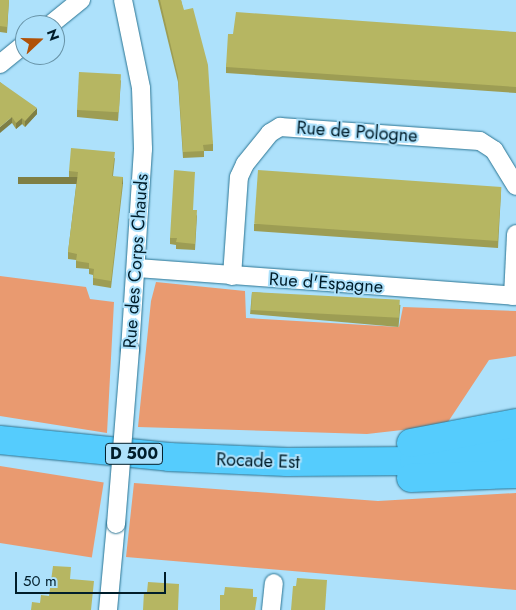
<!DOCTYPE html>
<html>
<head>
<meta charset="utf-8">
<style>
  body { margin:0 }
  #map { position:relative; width:516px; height:610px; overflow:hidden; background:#ade1fb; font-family:Jost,sans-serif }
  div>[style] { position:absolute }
  .green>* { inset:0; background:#e99a70; transform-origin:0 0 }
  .roads { filter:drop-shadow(0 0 1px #2a7493) drop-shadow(0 0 1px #2a7493) }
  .street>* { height:18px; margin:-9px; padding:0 9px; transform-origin:9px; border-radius:9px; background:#fff }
  .highway>* { height:28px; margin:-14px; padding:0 14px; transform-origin:14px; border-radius:14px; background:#55ccfd }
  .bridges { filter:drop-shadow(0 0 1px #2a7493) drop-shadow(0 0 1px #2a7493) }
  .street-bridge>* { height:18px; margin:-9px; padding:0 9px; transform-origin:9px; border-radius:9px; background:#fff }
  .wall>* { inset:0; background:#9d9d54; transform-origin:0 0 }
  .shaded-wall>* { inset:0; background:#7f7f45; transform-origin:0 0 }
  .building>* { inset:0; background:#b6b662; transform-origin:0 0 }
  span { translate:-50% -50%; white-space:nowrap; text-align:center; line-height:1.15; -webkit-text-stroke:4px #ade1fb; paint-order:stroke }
  .shield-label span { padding:1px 4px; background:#ade1fb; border:1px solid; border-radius:4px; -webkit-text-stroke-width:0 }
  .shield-label { font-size:16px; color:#001d2a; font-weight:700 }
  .street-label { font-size:18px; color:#001d2a }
  .north { position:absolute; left:15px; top:15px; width:50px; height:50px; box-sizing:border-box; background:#ade1fb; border:1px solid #6893a7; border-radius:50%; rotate:69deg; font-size:14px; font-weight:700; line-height:20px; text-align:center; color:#001d2a }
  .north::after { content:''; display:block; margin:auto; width:18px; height:22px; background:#b05107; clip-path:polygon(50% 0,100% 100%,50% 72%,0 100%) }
  .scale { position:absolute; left:15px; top:572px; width:151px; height:22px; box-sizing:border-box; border:2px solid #001d2a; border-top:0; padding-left:6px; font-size:15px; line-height:18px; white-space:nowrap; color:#001d2a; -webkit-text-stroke:4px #ade1fb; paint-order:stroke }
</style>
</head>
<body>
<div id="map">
  <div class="green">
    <div style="clip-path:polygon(0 276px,86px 287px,90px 299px,114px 302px,107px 433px,0 416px)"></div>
    <div style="clip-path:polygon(156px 282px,245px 291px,246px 318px,399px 327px,403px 307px,516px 311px,516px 356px,489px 360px,446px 425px,367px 434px,138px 427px,151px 301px)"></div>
    <div style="left:0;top:466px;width:105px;height:76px;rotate:9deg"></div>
    <div style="clip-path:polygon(134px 483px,378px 501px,516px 493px,516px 590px,126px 557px)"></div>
  </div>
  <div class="roads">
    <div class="street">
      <div style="left:123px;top:0;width:90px;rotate:78.4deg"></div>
      <div style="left:141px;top:88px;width:61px;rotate:88.1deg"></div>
      <div style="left:143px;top:149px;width:201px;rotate:93.7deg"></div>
      <div style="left:50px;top:25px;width:40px;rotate:-39deg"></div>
      <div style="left:0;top:64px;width:32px;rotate:-39deg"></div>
      <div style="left:136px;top:268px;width:381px;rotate:4.2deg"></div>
      <div style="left:232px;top:276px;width:99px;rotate:-86deg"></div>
      <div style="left:239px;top:177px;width:14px;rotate:-65deg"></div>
      <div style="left:245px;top:164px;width:40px;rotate:-51deg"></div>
      <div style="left:270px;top:133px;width:12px;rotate:-31deg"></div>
      <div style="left:280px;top:127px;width:200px;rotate:4deg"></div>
      <div style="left:480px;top:141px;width:17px;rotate:33deg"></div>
      <div style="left:494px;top:150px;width:42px;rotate:58.6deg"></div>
      <div style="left:513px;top:296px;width:62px;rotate:-87.2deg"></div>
      <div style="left:108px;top:610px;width:86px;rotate:-84.7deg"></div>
      <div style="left:271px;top:610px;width:27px;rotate:-84deg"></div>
    </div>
    <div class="highway">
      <div style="left:0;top:440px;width:170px;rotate:5.7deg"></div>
      <div style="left:169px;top:457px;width:118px;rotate:2.4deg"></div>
      <div style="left:287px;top:462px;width:127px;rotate:-0.5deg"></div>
      <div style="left:414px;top:461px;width:103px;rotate:-6.2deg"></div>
      <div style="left:411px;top:443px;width:107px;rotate:-10.8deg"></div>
      <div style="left:411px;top:478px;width:105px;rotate:-2.2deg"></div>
    </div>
  </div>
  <div class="bridges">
    <div class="street-bridge">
      <div style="left:116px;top:524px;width:175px;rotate:-85.4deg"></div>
    </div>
  </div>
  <div class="wall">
    <div style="clip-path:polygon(0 0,9px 0,7px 33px,0 32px)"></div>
    <div style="clip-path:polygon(158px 0,181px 0,213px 144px,213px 151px,204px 151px,204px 157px,183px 158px,178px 82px)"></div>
    <div style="clip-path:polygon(516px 32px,516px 93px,226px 73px,226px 67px,233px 34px)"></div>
    <div style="clip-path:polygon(121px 80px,118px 121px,77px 117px,77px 110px)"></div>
    <div style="clip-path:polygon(0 82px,37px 114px,25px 127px,22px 124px,16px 129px,12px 123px)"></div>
    <div style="clip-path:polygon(115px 158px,113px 176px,123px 184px,111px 288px,93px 285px,93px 275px,89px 274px,89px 269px,76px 268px,76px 260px,68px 259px,68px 252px,77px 178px,69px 177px,69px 171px)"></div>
    <div style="clip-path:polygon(501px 193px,498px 248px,254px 231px,254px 224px)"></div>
    <div style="clip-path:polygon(194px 210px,197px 216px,195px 250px,176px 249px,176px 245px,170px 244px,170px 238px)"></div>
    <div style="left:252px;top:292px;width:149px;height:22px;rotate:5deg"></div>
  </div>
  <div class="shaded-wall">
    <div style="clip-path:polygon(37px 108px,37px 114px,25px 127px,25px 121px)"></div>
    <div style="clip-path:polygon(12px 117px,12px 123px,0 133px,0 127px)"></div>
    <div style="clip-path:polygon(22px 118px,22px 124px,16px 129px,16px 123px)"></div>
    <div style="left:123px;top:177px;width:7px;height:105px;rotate:90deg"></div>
  </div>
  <div class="building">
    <div style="clip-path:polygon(0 0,9px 0,7px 27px,0 26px)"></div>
    <div style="clip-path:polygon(160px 0,181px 0,184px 10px,193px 8px,208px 65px,213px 144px,203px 145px,204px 151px,183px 152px,178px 76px)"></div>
    <div style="clip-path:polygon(236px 12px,516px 32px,516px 87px,226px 67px,228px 34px,233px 34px)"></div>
    <div style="left:79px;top:72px;width:42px;height:38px;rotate:3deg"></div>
    <div style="clip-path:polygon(0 82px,37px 108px,25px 121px,22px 118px,16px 123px,12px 117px,0 127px)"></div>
    <div style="clip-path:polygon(71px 148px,115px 152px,112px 176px,123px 177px,111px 281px,93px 278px,94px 269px,89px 268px,89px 263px,76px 261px,77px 254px,68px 252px,78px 172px,69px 171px)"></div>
    <div style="clip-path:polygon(174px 170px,195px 172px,193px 210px,197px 210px,195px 244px,176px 242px,177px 238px,170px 238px)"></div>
    <div style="left:258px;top:170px;width:244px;height:54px;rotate:4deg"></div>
    <div style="left:252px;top:292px;width:148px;height:18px;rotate:3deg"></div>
    <div style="clip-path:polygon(53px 566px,71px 567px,70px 579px,94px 581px,91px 610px,31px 610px,32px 602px,40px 603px,41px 595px,49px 596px)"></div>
    <div style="clip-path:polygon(297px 578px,327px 580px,325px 610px,291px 610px,293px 586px,296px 586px)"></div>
    <div style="clip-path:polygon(148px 582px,179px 584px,178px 610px,143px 610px,144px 592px,147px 592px)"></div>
    <div style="clip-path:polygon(225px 587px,253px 589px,253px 597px,257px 597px,255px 610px,220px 610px,220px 595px,224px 595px)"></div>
  </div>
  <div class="shield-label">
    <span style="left:134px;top:454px">D 500</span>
  </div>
  <div class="street-label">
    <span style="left:357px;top:132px;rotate:4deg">Rue de Pologne</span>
    <span style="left:136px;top:261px;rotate:-86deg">Rue des Corps Chauds</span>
    <span style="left:326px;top:283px;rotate:4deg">Rue d'Espagne</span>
    <span style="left:258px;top:461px;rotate:2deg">Rocade Est</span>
  </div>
  <div class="north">N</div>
  <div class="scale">50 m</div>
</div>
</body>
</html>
